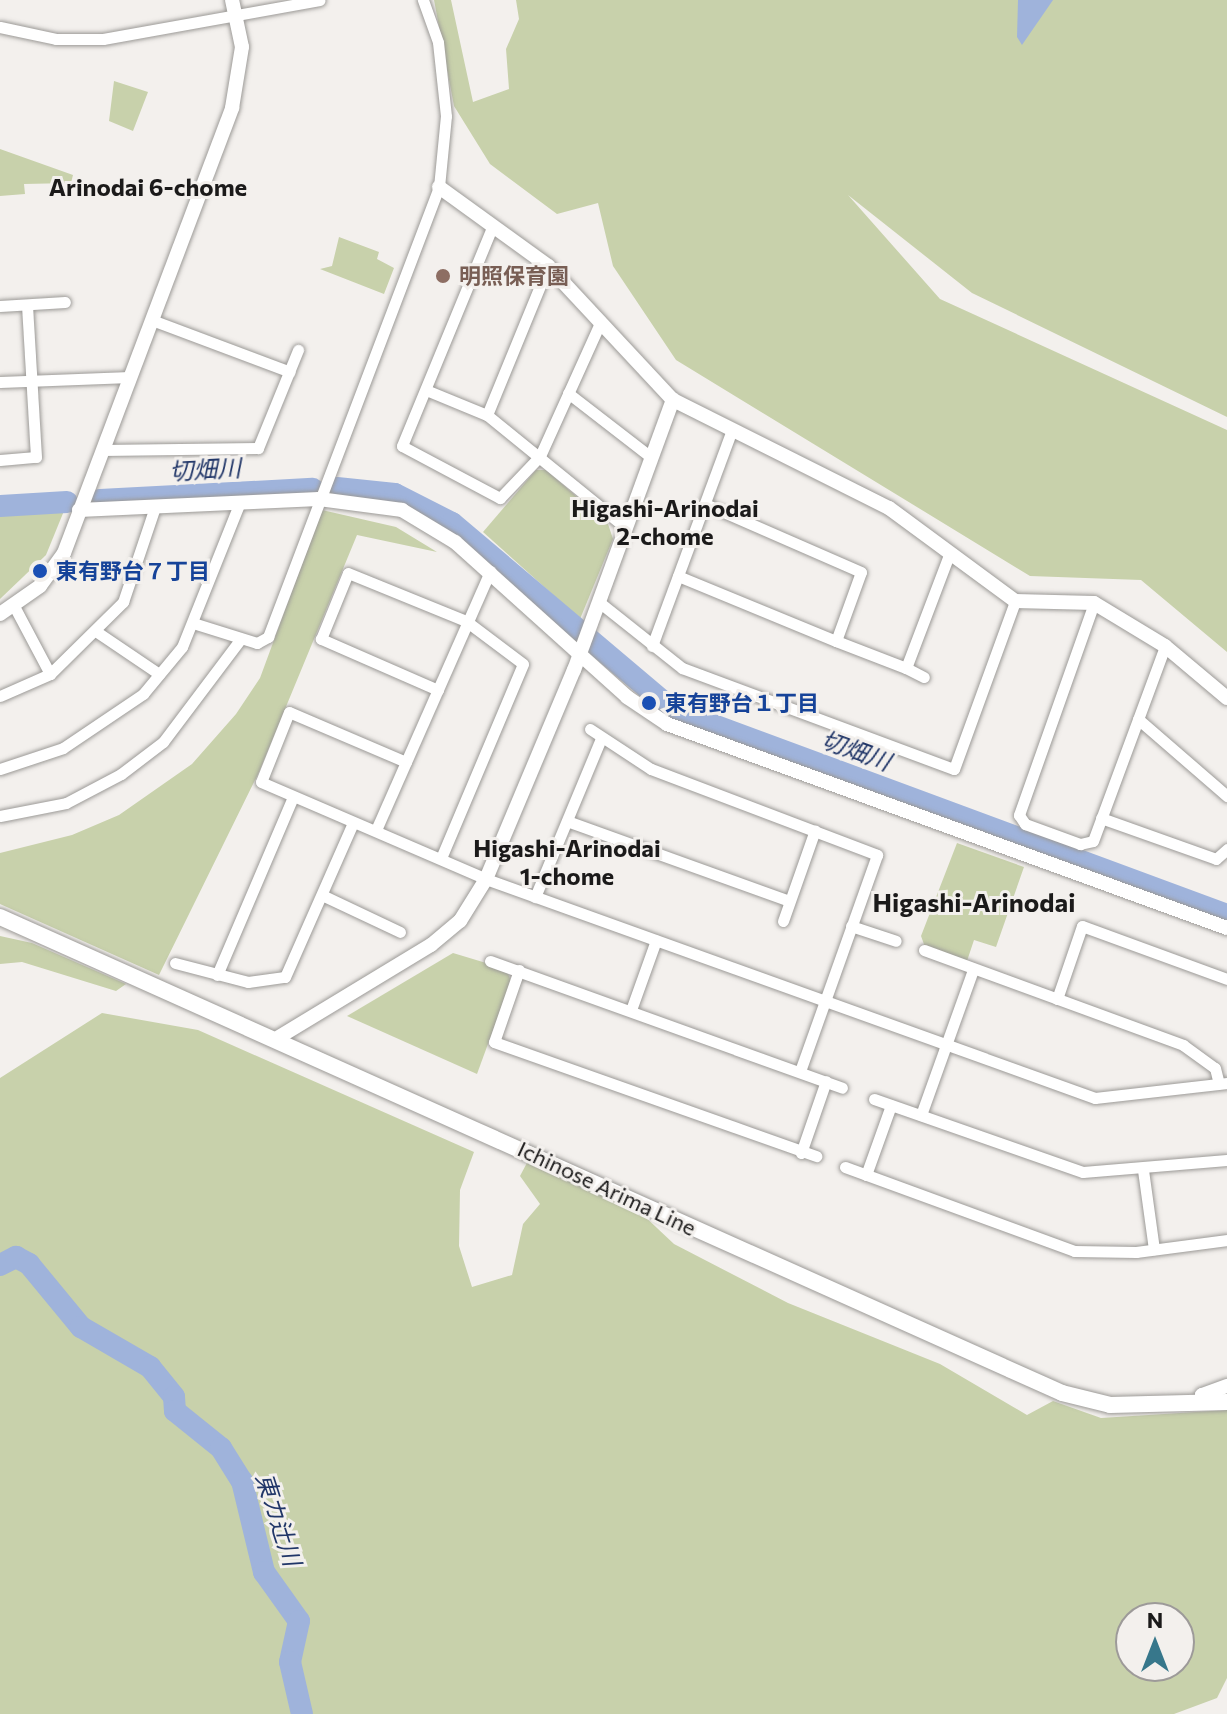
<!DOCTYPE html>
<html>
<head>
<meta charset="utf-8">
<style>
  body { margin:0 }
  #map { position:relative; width:1227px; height:1714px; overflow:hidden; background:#f3f0ed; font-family:Commissioner,"Noto Sans JP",sans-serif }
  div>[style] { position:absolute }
  .green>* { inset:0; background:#c8d1ab }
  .water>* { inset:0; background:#9fb3db }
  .river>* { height:22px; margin:-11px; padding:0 11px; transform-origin:11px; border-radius:11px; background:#9fb3db }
  .roads { filter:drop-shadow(0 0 2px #9c9a97) drop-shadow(0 0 2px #9c9a97) }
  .minor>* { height:11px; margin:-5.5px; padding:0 5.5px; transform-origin:5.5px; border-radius:5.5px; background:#fff }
  .tertiary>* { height:14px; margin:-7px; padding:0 7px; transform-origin:7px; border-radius:7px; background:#fff }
  .secondary>* { height:16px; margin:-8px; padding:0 8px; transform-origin:8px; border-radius:8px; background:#fff }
  .dots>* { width:22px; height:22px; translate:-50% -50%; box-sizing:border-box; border:4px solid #f3f0ed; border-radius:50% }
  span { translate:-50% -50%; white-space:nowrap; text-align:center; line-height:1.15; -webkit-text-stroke:6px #f3f0ed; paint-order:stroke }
  .education-label { font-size:22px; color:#785e54; font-weight:700 }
  .left { translate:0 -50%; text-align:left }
  .transit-label { font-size:22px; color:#164399; font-weight:700 }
  .street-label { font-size:22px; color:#1b1a1a }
  .neighbourhood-label { font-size:24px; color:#1b1a1a; font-weight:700 }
  .water-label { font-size:24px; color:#213668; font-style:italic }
  .quarter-label { font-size:26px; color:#1b1a1a; font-weight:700 }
  .north { position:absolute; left:1115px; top:1602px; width:80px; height:80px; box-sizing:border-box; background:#f3f0ed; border:2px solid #9d9a99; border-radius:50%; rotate:0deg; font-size:22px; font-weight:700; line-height:32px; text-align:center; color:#1b1a1a }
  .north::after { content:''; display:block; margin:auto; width:28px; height:36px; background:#37778b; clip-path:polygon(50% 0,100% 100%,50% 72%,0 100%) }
</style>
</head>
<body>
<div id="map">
  <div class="green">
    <div style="clip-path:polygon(434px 0,451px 0,473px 102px,509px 89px,506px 49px,519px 19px,516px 0,1227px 0,1227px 417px,972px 293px,848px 195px,940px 299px,1227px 430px,1227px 652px,1141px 580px,1030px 576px,676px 360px,613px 266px,598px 203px,557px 214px,490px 164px,454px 106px)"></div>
    <div style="clip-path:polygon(114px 81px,148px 92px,133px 131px,109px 121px)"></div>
    <div style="clip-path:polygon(0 149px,73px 175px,71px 183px,24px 184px,25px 194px,0 196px)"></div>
    <div style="clip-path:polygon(339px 237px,379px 252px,377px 259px,394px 268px,384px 294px,320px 269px,332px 266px)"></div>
    <div style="clip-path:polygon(536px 470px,546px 470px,608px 524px,613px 539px,580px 619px,483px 532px)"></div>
    <div style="clip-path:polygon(66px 506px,46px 555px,0 599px,0 509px)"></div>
    <div style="clip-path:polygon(322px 510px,396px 527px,437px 552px,357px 535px,259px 772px,159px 975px,0 904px,0 853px,72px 835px,119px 815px,192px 764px,236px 714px,260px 678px)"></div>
    <div style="clip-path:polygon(957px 843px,1024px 867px,996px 947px,974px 940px,967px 961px,925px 947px,921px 936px)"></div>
    <div style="clip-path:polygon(0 936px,32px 943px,126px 984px,116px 991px,22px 962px,0 964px)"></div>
    <div style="clip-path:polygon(453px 953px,506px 969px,511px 981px,477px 1074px,347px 1016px)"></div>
    <div style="clip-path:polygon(evenodd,102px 1013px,198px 1030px,474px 1152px,460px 1190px,459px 1246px,472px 1287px,512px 1275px,523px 1224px,540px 1204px,520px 1176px,529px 1159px,640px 1212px,674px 1244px,788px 1303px,940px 1364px,1027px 1415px,1053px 1401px,1101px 1418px,1227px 1410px,1227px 1678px,1217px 1698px,1174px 1714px,0 1714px,0 1078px,102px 1013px,1131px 1618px,1179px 1618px,1179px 1666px,1131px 1666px,1131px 1618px)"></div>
  </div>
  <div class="water">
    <div style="clip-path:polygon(1018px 0,1053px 0,1022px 45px,1017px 37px)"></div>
  </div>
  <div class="river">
    <div style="left:337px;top:488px;width:58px;rotate:5.9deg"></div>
    <div style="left:395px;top:494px;width:64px;rotate:27deg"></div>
    <div style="left:452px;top:523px;width:289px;rotate:40.2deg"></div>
    <div style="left:673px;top:710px;width:591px;rotate:20.31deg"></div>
    <div style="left:100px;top:500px;width:213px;rotate:-3deg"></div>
    <div style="left:0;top:506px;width:67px;rotate:-3.4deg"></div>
    <div style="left:0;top:1265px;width:18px;rotate:-27deg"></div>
    <div style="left:16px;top:1257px;width:15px;rotate:28deg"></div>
    <div style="left:29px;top:1264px;width:82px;rotate:50.5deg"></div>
    <div style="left:81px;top:1327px;width:80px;rotate:30.1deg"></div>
    <div style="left:150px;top:1367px;width:38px;rotate:51deg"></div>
    <div style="left:174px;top:1397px;width:14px;rotate:86deg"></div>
    <div style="left:175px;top:1411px;width:59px;rotate:38.8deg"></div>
    <div style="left:221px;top:1448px;width:39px;rotate:58deg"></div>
    <div style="left:242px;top:1481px;width:94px;rotate:76.4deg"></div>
    <div style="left:264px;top:1572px;width:60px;rotate:54.5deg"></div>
    <div style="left:299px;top:1621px;width:42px;rotate:102.4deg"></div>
    <div style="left:290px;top:1662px;width:53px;rotate:77deg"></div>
  </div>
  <div class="roads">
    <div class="minor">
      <div style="left:0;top:27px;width:57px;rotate:12.1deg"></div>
      <div style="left:56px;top:39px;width:47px"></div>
      <div style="left:103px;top:39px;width:220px;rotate:-10.2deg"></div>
      <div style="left:493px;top:225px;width:239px;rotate:112.4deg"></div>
      <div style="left:402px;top:446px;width:111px;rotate:28deg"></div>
      <div style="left:500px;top:498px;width:58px;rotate:-46.4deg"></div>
      <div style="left:540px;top:456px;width:148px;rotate:-65.7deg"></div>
      <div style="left:0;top:306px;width:65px;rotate:-3.5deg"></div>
      <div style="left:152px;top:320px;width:147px;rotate:20.6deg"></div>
      <div style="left:0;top:382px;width:130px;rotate:-2.2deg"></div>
      <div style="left:426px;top:390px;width:66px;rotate:22.3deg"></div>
      <div style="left:487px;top:415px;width:179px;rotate:39.1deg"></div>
      <div style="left:568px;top:393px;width:106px;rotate:37.7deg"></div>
      <div style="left:487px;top:415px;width:161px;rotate:-67.7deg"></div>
      <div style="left:102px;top:450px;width:156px;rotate:-0.7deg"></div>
      <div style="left:258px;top:448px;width:106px;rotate:-67.8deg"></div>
      <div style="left:0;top:460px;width:36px;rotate:-5deg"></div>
      <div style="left:36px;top:457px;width:152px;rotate:-93.4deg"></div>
      <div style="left:678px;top:576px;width:171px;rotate:22.4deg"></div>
      <div style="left:836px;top:641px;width:73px;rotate:-70.1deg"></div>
      <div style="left:861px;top:572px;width:170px;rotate:-156.4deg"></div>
      <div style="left:599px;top:602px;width:106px;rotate:38.5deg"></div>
      <div style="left:682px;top:668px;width:290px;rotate:20.4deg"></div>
      <div style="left:954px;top:769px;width:179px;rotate:-70deg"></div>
      <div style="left:1094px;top:603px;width:225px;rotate:109.5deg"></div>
      <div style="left:1019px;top:815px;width:11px;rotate:56deg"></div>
      <div style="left:1025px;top:824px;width:59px;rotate:20deg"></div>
      <div style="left:1080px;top:844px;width:13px;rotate:-13deg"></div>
      <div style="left:1093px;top:841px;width:208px;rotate:-69.7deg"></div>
      <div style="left:14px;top:606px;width:77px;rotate:62.1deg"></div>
      <div style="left:193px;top:623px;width:67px;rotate:17.4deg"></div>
      <div style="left:257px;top:643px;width:13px;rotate:-29deg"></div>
      <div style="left:268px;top:637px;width:481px;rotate:-69.2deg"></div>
      <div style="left:439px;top:187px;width:71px;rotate:-84.4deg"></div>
      <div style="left:446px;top:116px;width:74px;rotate:-96.2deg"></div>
      <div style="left:438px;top:42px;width:45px;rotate:-109.7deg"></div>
      <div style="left:97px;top:632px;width:75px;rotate:34.1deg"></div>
      <div style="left:836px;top:641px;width:75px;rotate:21.1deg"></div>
      <div style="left:906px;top:668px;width:121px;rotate:-69.2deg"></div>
      <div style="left:652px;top:646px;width:227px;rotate:-69.7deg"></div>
      <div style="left:906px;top:668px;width:20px;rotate:27deg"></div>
      <div style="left:438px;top:690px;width:128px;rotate:-156.4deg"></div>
      <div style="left:321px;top:639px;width:71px;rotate:-67.8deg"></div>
      <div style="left:348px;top:573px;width:127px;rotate:22.1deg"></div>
      <div style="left:466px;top:621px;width:71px;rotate:37deg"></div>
      <div style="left:523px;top:664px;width:211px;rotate:112.9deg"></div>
      <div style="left:0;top:696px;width:55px;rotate:-23.7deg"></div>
      <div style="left:50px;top:674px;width:103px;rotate:-44.6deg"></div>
      <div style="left:123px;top:602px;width:100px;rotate:-71.4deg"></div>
      <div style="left:1138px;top:719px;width:118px;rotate:40.9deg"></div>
      <div style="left:590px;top:729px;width:73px;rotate:33.3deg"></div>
      <div style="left:651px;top:769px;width:242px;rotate:20.8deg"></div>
      <div style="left:877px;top:855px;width:229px;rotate:109.6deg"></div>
      <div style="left:406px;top:762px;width:127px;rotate:-156.9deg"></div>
      <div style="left:289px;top:712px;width:75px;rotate:111.8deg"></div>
      <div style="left:261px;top:782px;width:245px;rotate:23.3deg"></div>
      <div style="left:486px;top:879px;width:647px;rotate:19.78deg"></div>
      <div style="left:1095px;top:1098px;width:133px;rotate:-6.5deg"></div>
      <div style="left:0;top:769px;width:66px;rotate:-18.4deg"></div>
      <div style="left:63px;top:748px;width:97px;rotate:-34deg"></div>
      <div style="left:143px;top:694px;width:61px;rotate:-50.3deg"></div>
      <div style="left:182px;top:647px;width:156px;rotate:-68.2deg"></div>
      <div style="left:0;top:816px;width:67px;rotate:-11.1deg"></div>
      <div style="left:66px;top:803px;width:62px;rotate:-27.8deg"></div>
      <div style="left:121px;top:774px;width:53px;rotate:-37.3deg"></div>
      <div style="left:163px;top:742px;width:128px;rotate:-53deg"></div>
      <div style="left:1101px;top:818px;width:122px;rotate:19.6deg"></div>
      <div style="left:1216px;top:859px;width:15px;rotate:-42deg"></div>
      <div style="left:567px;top:821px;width:236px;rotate:19.8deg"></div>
      <div style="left:376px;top:830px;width:283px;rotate:-66.2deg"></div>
      <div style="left:324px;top:896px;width:84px;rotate:25.3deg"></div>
      <div style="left:535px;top:897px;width:169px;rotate:-67.4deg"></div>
      <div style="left:783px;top:921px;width:96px;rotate:-70.6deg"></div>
      <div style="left:851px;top:926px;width:47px;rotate:18.4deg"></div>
      <div style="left:924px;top:950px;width:276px;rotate:20.1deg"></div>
      <div style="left:1183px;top:1045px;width:39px;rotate:36deg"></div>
      <div style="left:1215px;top:1068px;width:16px;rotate:76deg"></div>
      <div style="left:490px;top:961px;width:374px;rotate:19.8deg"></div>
      <div style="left:175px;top:963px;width:75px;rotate:14.6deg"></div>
      <div style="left:248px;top:982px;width:37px;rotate:-8deg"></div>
      <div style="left:285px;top:977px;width:168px;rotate:-66.2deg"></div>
      <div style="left:519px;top:970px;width:76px;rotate:109.1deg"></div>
      <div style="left:494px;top:1042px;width:342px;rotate:19.5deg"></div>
      <div style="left:217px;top:975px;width:194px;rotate:-66.9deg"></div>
      <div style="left:1057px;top:999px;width:77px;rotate:-71.1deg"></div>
      <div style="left:1082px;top:926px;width:154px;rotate:20.1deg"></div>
      <div style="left:631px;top:1010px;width:74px;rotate:-70.3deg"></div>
      <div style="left:874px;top:1099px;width:221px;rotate:19.3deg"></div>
      <div style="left:1083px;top:1172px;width:144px;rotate:-4.8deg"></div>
      <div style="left:921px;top:1115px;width:154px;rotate:-70.3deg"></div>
      <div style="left:801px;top:1153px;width:76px;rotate:-70.9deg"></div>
      <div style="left:845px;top:1167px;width:244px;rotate:20.1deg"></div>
      <div style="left:1074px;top:1251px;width:62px;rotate:0.9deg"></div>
      <div style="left:1136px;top:1252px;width:92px;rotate:-7.5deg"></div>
      <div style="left:1143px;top:1170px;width:80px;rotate:82.1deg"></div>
      <div style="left:866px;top:1175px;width:74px;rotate:-70.3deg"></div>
    </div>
    <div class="tertiary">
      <div style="left:439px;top:187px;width:135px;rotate:35.9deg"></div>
      <div style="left:548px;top:266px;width:183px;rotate:47deg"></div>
      <div style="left:673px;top:400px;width:241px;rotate:26.6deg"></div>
      <div style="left:889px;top:508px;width:157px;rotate:36.4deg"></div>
      <div style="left:1015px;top:601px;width:79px;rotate:1.5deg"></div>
      <div style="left:1094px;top:603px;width:83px;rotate:31.2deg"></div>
      <div style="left:1165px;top:646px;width:81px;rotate:40deg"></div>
      <div style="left:79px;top:510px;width:240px;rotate:-2.6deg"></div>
      <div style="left:319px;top:499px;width:84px;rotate:7.5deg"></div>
      <div style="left:402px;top:510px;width:62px;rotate:31.1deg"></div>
      <div style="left:455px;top:542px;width:232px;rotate:42deg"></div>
      <div style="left:627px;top:697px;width:48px;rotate:34deg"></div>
      <div style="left:667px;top:724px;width:596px;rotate:20.02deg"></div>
      <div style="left:0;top:614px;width:49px;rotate:-35deg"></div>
      <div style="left:40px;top:586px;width:41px;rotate:-54deg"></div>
      <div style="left:64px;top:553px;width:476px;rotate:-69.3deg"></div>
      <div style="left:232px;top:108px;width:62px;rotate:-80.7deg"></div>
      <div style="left:242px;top:47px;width:48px;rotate:-102deg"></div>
      <div style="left:279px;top:1037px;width:178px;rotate:-31.2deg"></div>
      <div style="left:431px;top:945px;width:38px;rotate:-40deg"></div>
      <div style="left:460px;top:921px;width:49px;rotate:-58.2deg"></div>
      <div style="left:486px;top:879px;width:227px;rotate:-67.2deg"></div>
      <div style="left:574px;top:670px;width:288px;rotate:-69.9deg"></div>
      <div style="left:1201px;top:1403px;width:8px;rotate:-83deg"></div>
      <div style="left:1202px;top:1395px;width:27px;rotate:-20deg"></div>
    </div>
    <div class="secondary">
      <div style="left:0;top:917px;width:1164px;rotate:24.14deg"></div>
      <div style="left:1062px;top:1393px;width:49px;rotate:14deg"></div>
      <div style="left:1110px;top:1405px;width:117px;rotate:-1.5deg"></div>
    </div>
  </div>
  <div class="dots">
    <div style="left:443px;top:276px;background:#8d6e63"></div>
    <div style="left:40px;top:571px;background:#1a4fb4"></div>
    <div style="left:649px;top:703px;background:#1a4fb4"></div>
  </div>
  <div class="education-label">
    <span class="left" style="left:459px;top:276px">明照保育園</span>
  </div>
  <div class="transit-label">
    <span class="left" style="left:56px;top:571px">東有野台７丁目</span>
    <span class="left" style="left:665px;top:703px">東有野台１丁目</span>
  </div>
  <div class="street-label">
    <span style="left:607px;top:1188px;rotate:25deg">Ichinose Arima Line</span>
  </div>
  <div class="neighbourhood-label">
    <span style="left:148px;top:187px">Arinodai 6-chome</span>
    <span style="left:665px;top:522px">Higashi-Arinodai<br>2-chome</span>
    <span style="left:567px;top:862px">Higashi-Arinodai<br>1-chome</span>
  </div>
  <div class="water-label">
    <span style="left:205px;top:469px;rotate:-3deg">切畑川</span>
    <span style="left:856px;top:750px;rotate:20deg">切畑川</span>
    <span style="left:279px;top:1519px;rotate:72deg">東カ辻川</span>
  </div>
  <div class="quarter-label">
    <span style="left:974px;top:902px">Higashi-Arinodai</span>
  </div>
  <div class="north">N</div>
</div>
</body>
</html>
